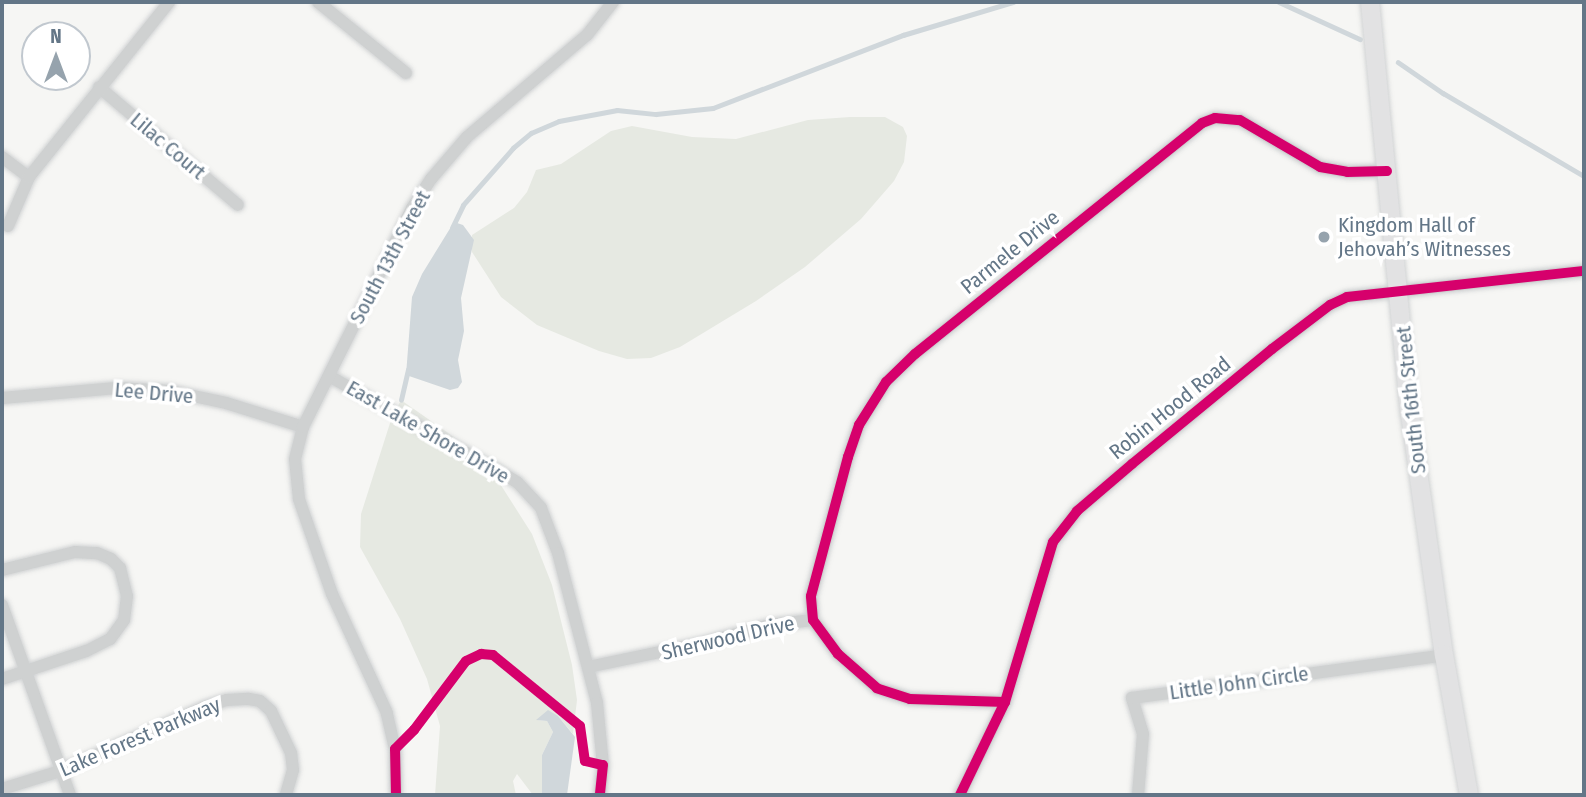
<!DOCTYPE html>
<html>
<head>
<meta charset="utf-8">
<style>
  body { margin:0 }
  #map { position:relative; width:1586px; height:797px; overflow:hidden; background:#f6f6f4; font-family:"Fira Sans Condensed",sans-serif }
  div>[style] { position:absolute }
  .green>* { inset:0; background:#e6e9e2 }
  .water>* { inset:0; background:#d0d7db }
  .stream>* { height:4.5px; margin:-2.25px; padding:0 2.25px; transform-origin:2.25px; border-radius:2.25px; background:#d0d7db }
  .roads { filter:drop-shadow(0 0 2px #d1d3d4) drop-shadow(0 0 2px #d1d3d4) }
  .minor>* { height:12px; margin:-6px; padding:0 6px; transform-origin:6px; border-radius:6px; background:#cfd1d1 }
  .secondary>* { height:18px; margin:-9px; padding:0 9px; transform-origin:9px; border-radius:9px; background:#e2e2e3 }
  .cycleway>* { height:10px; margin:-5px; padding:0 5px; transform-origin:5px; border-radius:5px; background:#d6006c }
  .dots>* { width:19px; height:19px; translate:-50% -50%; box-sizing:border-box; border:4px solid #fff; border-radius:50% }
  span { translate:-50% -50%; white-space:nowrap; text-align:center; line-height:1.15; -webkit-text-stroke:7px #fff; paint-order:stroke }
  .street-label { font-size:21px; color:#637687 }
  .poi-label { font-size:21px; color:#637687 }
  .left { translate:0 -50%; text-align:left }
  .frame { position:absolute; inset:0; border:4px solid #637687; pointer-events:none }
  .north { position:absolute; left:21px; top:21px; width:70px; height:70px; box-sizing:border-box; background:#fff; border:2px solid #c1c8cf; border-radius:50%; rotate:0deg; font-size:19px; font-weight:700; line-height:28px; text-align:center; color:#637687 }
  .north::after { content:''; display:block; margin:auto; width:24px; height:32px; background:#96a3ad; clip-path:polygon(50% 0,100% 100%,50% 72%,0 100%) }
</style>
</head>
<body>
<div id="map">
  <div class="green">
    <div style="clip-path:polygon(850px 117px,885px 117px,903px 127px,907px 136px,904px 162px,894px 181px,861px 219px,805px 267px,756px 301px,680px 347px,651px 358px,627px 359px,599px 351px,537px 325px,501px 297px,472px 252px,472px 235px,514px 208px,527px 192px,536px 170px,561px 164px,611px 131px,632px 126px,692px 137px,736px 139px,808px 120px)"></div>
    <div style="clip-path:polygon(401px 400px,461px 442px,497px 479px,532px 534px,552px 585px,572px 665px,577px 700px,573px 734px,558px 716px,537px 720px,547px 721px,553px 732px,542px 755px,542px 795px,533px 795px,517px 774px,513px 781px,516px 795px,435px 795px,440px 726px,427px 679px,400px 619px,360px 547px,361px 514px,391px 420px)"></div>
  </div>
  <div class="water">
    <div style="clip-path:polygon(454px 222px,463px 225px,474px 240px,461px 298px,464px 331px,458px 360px,462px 382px,458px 388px,450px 390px,406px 375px,412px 297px,422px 274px)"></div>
    <div style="clip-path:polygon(548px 710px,558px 716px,575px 737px,567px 795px,542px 795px,542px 755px,553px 732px,547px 721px,536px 720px)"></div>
  </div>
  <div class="stream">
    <div style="left:1279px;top:2px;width:89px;rotate:24.6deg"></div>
    <div style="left:1398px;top:62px;width:55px;rotate:34.6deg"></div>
    <div style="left:1443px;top:93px;width:164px;rotate:30.5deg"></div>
    <div style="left:452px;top:228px;width:25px;rotate:-64deg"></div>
    <div style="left:463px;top:205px;width:76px;rotate:-48.7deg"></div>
    <div style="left:513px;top:148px;width:23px;rotate:-40deg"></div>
    <div style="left:531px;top:133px;width:30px;rotate:-23deg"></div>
    <div style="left:559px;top:121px;width:59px;rotate:-10.7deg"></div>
    <div style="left:617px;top:110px;width:39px;rotate:6deg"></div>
    <div style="left:656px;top:114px;width:57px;rotate:-6deg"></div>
    <div style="left:713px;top:108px;width:204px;rotate:-21deg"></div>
    <div style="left:903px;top:35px;width:115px;rotate:-16.7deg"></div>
    <div style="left:401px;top:400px;width:31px;rotate:-77deg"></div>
  </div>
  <div class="roads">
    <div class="minor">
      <div style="left:318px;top:2px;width:113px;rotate:38.9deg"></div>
      <div style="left:99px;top:87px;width:182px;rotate:40.3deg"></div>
      <div style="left:2px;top:157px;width:34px;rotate:37deg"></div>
      <div style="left:8px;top:226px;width:53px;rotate:-66.8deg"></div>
      <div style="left:29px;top:177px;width:224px;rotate:-51.3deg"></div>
      <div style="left:329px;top:376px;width:195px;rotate:29.2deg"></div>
      <div style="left:499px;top:471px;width:22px;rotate:32deg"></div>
      <div style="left:518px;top:483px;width:34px;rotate:47deg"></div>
      <div style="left:541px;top:508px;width:48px;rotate:69.3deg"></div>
      <div style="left:558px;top:553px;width:155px;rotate:75.4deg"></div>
      <div style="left:597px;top:703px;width:62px;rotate:84.5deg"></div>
      <div style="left:603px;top:765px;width:30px;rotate:96deg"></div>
      <div style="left:2px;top:398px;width:115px;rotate:-5deg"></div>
      <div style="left:117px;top:388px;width:53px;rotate:3.2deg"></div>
      <div style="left:170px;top:391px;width:57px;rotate:12.1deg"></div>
      <div style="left:226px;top:403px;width:81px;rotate:17.3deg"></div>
      <div style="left:2px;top:570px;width:75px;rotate:-13.9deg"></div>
      <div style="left:75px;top:552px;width:22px;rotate:3deg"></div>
      <div style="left:97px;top:553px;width:15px;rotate:23deg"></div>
      <div style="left:111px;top:559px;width:13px;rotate:45deg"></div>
      <div style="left:120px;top:568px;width:29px;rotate:76deg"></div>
      <div style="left:127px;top:596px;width:24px;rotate:97deg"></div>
      <div style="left:124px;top:620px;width:24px;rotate:126deg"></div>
      <div style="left:110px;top:639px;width:27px;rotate:153deg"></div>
      <div style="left:86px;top:651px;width:89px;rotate:161.6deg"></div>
      <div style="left:2px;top:605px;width:202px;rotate:70.3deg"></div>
      <div style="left:588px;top:667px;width:117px;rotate:-11.8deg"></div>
      <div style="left:703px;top:643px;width:69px;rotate:-15deg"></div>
      <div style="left:770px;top:625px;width:43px;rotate:-6.6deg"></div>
      <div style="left:1005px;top:702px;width:95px;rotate:-178.2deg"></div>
      <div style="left:910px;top:699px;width:35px;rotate:-162deg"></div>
      <div style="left:877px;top:688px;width:52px;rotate:-138.9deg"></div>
      <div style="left:838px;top:654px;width:42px;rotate:-126.3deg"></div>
      <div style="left:813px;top:620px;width:24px;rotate:-95deg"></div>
      <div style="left:811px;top:596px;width:144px;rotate:-75.1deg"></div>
      <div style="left:848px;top:457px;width:34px;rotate:-71deg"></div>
      <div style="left:859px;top:425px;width:51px;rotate:-57.9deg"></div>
      <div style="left:886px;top:382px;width:40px;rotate:-44deg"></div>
      <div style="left:915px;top:354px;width:368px;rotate:-38.8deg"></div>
      <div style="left:1202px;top:123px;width:14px;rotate:-21deg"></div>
      <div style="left:1215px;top:118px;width:25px;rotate:5deg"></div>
      <div style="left:1240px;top:120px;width:93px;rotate:30.4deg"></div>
      <div style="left:1320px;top:167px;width:27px;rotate:10deg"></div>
      <div style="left:1347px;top:172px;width:40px;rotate:-1.4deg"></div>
      <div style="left:2px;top:789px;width:61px;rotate:-17.2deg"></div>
      <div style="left:60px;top:771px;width:158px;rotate:-23.8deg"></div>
      <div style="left:205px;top:707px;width:23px;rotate:-18deg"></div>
      <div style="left:227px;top:700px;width:22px;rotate:-3deg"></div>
      <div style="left:249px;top:699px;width:11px;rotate:10deg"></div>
      <div style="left:260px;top:701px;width:15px;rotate:42deg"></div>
      <div style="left:271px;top:711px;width:47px;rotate:64.5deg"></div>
      <div style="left:291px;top:753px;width:17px;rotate:83deg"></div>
      <div style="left:293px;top:770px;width:26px;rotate:106deg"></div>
      <div style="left:396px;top:795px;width:46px;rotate:-91.2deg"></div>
      <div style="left:395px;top:749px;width:37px;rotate:-103deg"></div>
      <div style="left:387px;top:713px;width:131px;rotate:-114.8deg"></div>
      <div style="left:332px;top:594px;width:101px;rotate:-109.2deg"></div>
      <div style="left:299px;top:499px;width:40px;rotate:-95.7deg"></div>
      <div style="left:295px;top:459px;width:33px;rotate:-76deg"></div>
      <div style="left:303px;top:427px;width:245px;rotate:-63.5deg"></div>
      <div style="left:412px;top:208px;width:35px;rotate:-57deg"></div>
      <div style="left:431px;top:179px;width:55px;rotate:-49.4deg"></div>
      <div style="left:467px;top:137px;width:157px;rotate:-40.4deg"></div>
      <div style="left:587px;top:35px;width:42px;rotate:-51.8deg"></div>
      <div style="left:960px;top:795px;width:103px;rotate:-64.2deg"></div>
      <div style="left:1005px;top:702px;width:167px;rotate:-73.3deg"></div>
      <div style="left:1053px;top:542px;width:39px;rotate:-52deg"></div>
      <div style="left:1077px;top:511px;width:72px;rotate:-40.5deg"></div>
      <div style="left:1132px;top:464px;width:181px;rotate:-39.4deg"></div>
      <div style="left:1272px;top:349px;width:73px;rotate:-37.2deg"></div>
      <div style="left:1330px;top:305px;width:19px;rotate:-25deg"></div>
      <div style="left:1347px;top:297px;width:238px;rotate:-6.3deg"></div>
      <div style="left:1138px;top:795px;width:61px;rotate:-85.3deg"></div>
      <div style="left:1143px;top:734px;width:38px;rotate:-107deg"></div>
      <div style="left:1132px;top:698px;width:315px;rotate:-7.8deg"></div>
    </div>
    <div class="secondary">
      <div style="left:1370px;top:2px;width:414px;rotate:84.5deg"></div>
      <div style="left:1410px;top:414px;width:243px;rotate:82deg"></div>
      <div style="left:1444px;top:655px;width:142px;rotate:79.9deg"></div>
    </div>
  </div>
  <div class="cycleway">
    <div style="left:1005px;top:702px;width:95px;rotate:-178.2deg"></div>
    <div style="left:910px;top:699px;width:35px;rotate:-162deg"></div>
    <div style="left:877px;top:688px;width:52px;rotate:-138.9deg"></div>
    <div style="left:838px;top:654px;width:42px;rotate:-126.3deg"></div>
    <div style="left:813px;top:620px;width:24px;rotate:-95deg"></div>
    <div style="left:811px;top:596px;width:144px;rotate:-75.1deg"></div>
    <div style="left:848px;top:457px;width:34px;rotate:-71deg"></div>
    <div style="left:859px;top:425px;width:51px;rotate:-57.9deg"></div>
    <div style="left:886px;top:382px;width:40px;rotate:-44deg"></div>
    <div style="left:915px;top:354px;width:368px;rotate:-38.8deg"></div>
    <div style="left:1202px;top:123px;width:14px;rotate:-21deg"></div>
    <div style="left:1215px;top:118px;width:25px;rotate:5deg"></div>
    <div style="left:1240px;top:120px;width:93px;rotate:30.4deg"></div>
    <div style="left:1320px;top:167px;width:27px;rotate:10deg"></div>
    <div style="left:1347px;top:172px;width:40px;rotate:-1.4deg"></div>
    <div style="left:396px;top:795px;width:46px;rotate:-91.2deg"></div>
    <div style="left:395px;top:749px;width:27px;rotate:-45deg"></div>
    <div style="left:414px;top:730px;width:86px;rotate:-53deg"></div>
    <div style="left:466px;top:661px;width:17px;rotate:-25deg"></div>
    <div style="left:481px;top:654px;width:12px;rotate:5deg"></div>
    <div style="left:493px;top:655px;width:112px;rotate:39.2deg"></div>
    <div style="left:580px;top:726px;width:35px;rotate:82deg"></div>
    <div style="left:585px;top:761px;width:18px;rotate:13deg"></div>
    <div style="left:603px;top:765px;width:30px;rotate:96deg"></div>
    <div style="left:960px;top:795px;width:103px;rotate:-64.2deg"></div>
    <div style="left:1005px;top:702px;width:167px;rotate:-73.3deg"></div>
    <div style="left:1053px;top:542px;width:39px;rotate:-52deg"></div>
    <div style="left:1077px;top:511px;width:72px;rotate:-40.5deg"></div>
    <div style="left:1132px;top:464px;width:181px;rotate:-39.4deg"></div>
    <div style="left:1272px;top:349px;width:73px;rotate:-37.2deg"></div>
    <div style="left:1330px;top:305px;width:19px;rotate:-25deg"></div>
    <div style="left:1347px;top:297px;width:238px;rotate:-6.3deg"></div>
  </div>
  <div class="dots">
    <div style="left:1324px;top:237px;background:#96a3ad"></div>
  </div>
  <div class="street-label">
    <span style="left:168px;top:146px;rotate:40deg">Lilac Court</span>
    <span style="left:1010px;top:252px;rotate:-39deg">Parmele Drive</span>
    <span style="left:390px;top:257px;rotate:-62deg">South 13th Street</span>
    <span style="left:154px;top:393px;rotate:5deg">Lee Drive</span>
    <span style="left:1411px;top:400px;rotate:-96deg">South 16th Street</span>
    <span style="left:1170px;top:408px;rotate:-39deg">Robin Hood Road</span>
    <span style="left:428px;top:432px;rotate:30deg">East Lake Shore Drive</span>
    <span style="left:728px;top:638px;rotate:-13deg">Sherwood Drive</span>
    <span style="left:1239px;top:683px;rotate:-8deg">Little John Circle</span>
    <span style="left:140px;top:737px;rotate:-23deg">Lake Forest Parkway</span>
  </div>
  <div class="poi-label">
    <span class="left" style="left:1338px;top:237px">Kingdom Hall of<br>Jehovah’s Witnesses</span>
  </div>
  <div class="frame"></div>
  <div class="north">N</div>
</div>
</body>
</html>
